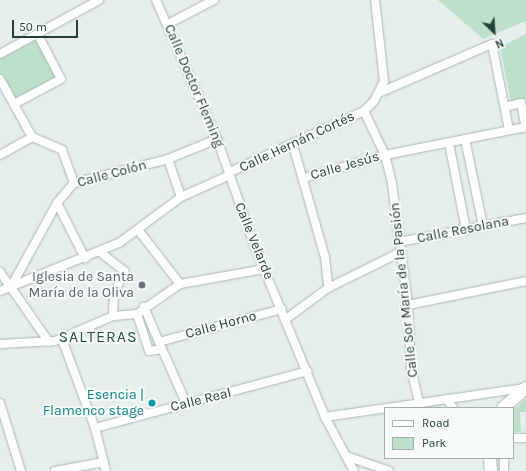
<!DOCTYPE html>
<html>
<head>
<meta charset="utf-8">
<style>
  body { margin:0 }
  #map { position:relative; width:526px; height:471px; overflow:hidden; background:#e6efeb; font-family:Karla,sans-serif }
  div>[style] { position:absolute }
  .green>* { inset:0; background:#bfe0c8 }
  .roads { filter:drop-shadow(0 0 1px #a8b8b2) drop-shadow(0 0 1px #a8b8b2) }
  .street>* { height:8px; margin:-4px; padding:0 4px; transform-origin:4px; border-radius:4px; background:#fff }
  .secondary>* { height:12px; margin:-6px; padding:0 6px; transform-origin:6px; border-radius:6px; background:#fff }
  .dots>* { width:11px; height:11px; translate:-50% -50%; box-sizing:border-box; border:2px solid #f7fbf9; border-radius:50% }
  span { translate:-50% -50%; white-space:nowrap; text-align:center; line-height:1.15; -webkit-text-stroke:4px #f7fbf9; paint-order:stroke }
  .street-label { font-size:14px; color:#24423a }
  .worship-label { font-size:14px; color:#5b616d }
  .right { translate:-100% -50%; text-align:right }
  .culture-label { font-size:14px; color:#0d838f }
  .quarter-label { font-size:16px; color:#1f5548; letter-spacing:1px }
  .legend { position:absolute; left:384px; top:407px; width:130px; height:52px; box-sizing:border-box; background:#f7fbf9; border:1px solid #a3b1ad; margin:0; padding:5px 7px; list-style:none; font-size:12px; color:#24423a }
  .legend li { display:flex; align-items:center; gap:8px; height:20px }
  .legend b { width:20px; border:1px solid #a3b1ad }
  .north { position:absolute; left:474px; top:12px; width:40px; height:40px; -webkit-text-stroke:3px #f7fbf9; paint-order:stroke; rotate:155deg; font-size:11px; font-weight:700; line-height:16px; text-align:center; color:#24423a }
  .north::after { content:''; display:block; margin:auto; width:14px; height:18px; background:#24423a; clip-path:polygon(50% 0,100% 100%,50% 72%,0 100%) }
  .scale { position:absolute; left:12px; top:20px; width:66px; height:18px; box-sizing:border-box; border:2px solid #24423a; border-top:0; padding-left:5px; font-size:12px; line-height:14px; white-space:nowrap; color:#24423a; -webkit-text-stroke:3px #f7fbf9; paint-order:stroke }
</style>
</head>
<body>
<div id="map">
  <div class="green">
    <div style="clip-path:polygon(438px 0,526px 0,526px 21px,483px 39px)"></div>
    <div style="clip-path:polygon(526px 34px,526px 99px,511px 102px,500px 47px)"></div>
    <div style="clip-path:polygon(38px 35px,61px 79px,14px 104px,0 79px,0 54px)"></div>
    <div style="clip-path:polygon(526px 399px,526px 412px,520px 412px,521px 432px,513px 432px,513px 410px)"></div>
  </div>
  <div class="roads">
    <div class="street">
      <div style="left:156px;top:0;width:152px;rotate:66.3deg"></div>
      <div style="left:217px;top:139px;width:114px;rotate:70.6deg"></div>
      <div style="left:255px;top:247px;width:184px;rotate:67.6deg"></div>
      <div style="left:325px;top:417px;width:61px;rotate:61.8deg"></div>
      <div style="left:168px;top:24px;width:52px;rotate:-27.6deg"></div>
      <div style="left:0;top:54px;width:113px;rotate:-28.6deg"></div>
      <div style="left:0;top:79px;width:66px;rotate:61.1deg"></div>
      <div style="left:32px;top:137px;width:33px;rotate:23deg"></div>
      <div style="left:62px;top:150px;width:35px;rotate:70deg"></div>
      <div style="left:381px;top:92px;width:121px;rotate:-23.4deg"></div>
      <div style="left:492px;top:44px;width:88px;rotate:78.8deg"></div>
      <div style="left:14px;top:104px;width:53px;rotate:-28deg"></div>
      <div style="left:61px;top:79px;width:50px;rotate:-117.6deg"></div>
      <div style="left:505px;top:107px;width:16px;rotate:-14deg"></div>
      <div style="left:521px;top:103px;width:25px;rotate:79deg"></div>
      <div style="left:364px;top:111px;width:49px;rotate:64.5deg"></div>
      <div style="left:385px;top:155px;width:30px;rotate:76deg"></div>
      <div style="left:392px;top:184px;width:122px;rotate:82.5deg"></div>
      <div style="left:408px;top:305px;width:63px;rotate:87.3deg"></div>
      <div style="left:411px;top:368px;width:35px;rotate:77deg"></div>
      <div style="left:465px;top:139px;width:89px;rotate:78.3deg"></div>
      <div style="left:449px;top:143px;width:89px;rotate:78.9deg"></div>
      <div style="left:293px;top:145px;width:116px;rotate:74.1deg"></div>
      <div style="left:325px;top:257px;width:31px;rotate:84deg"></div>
      <div style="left:0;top:155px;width:37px;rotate:-29deg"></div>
      <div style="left:168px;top:159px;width:40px;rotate:71.1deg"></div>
      <div style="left:230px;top:172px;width:147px;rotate:-24.5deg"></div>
      <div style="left:364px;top:111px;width:14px;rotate:-45deg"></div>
      <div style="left:374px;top:101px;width:22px;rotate:-63deg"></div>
      <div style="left:384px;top:81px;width:81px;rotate:-96.3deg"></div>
      <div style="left:304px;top:178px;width:84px;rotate:-15.9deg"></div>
      <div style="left:385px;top:155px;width:144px;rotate:-11.2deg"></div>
      <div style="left:57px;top:203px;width:62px;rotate:63deg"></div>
      <div style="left:139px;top:231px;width:67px;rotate:52.3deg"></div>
      <div style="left:399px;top:242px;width:129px;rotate:-10.7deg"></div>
      <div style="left:100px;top:252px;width:31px;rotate:38deg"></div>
      <div style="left:124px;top:271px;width:25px;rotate:113deg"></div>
      <div style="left:114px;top:294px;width:22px;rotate:93deg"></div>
      <div style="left:0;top:272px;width:85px;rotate:55deg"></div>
      <div style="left:12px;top:285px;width:94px;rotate:-61.2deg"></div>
      <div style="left:57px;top:203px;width:26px;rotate:-50deg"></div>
      <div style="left:74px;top:183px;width:97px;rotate:-14.3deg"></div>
      <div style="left:168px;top:159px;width:53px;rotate:-22.2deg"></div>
      <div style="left:0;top:291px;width:128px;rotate:-22deg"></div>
      <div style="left:119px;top:243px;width:77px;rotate:-36.6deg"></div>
      <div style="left:181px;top:197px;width:54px;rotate:-24.2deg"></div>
      <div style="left:408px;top:305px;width:120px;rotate:-11.5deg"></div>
      <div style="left:137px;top:314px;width:52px;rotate:-34.9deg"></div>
      <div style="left:180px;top:284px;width:85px;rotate:-10.1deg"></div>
      <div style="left:137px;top:314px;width:39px;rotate:72deg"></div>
      <div style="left:149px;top:351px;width:13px;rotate:-9deg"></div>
      <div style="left:162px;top:349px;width:46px;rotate:-113.2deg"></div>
      <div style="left:286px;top:319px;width:52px;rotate:-36.4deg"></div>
      <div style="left:328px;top:288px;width:81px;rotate:-26.3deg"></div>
      <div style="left:62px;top:339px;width:95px;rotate:69.7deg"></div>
      <div style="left:95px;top:428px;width:44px;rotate:75.7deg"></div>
      <div style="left:159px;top:342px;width:127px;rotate:-15deg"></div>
      <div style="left:0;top:344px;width:55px;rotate:-3.1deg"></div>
      <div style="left:55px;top:341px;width:63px;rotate:-23.3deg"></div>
      <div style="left:113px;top:316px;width:24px;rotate:-5deg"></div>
      <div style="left:162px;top:349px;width:59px;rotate:66deg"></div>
      <div style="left:447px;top:399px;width:11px;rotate:56deg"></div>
      <div style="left:0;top:403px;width:71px;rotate:72.8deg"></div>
      <div style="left:325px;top:417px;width:202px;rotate:-8.3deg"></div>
      <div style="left:95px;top:428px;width:220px;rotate:-15deg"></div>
      <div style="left:513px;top:438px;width:13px"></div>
      <div style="left:349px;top:457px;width:42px;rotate:19.3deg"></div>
      <div style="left:504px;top:458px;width:13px;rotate:90deg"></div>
      <div style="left:55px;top:471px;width:50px;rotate:-10.4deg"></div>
    </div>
    <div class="secondary">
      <div style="left:503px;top:408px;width:30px;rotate:-41deg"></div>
      <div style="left:490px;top:458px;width:13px;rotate:86deg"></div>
    </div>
  </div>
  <div class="dots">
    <div style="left:142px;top:285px;background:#6b7280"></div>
    <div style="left:152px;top:403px;background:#0f9aa8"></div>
  </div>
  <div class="street-label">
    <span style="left:194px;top:86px;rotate:67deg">Calle Doctor Fleming</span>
    <span style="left:297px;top:142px;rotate:-25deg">Calle Hernán Cortés</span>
    <span style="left:345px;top:166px;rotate:-16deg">Calle Jesús</span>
    <span style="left:112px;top:174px;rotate:-15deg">Calle Colón</span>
    <span style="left:463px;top:230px;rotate:-11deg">Calle Resolana</span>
    <span style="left:254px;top:241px;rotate:68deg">Calle Velarde</span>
    <span style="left:404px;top:290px;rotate:-96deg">Calle Sor María de la Pasión</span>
    <span style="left:221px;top:325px;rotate:-15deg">Calle Horno</span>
    <span style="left:201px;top:400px;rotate:-14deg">Calle Real</span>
  </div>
  <div class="worship-label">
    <span class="right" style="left:134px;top:285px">Iglesia de Santa<br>María de la Oliva</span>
  </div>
  <div class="culture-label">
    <span class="right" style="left:144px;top:403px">Esencia |<br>Flamenco stage</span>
  </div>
  <div class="quarter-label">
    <span style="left:98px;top:337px">SALTERAS</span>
  </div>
  <ul class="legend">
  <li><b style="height:5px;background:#fff"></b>Road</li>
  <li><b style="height:11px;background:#bfe0c8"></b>Park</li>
  </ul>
  <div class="north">N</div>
  <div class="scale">50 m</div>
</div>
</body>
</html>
